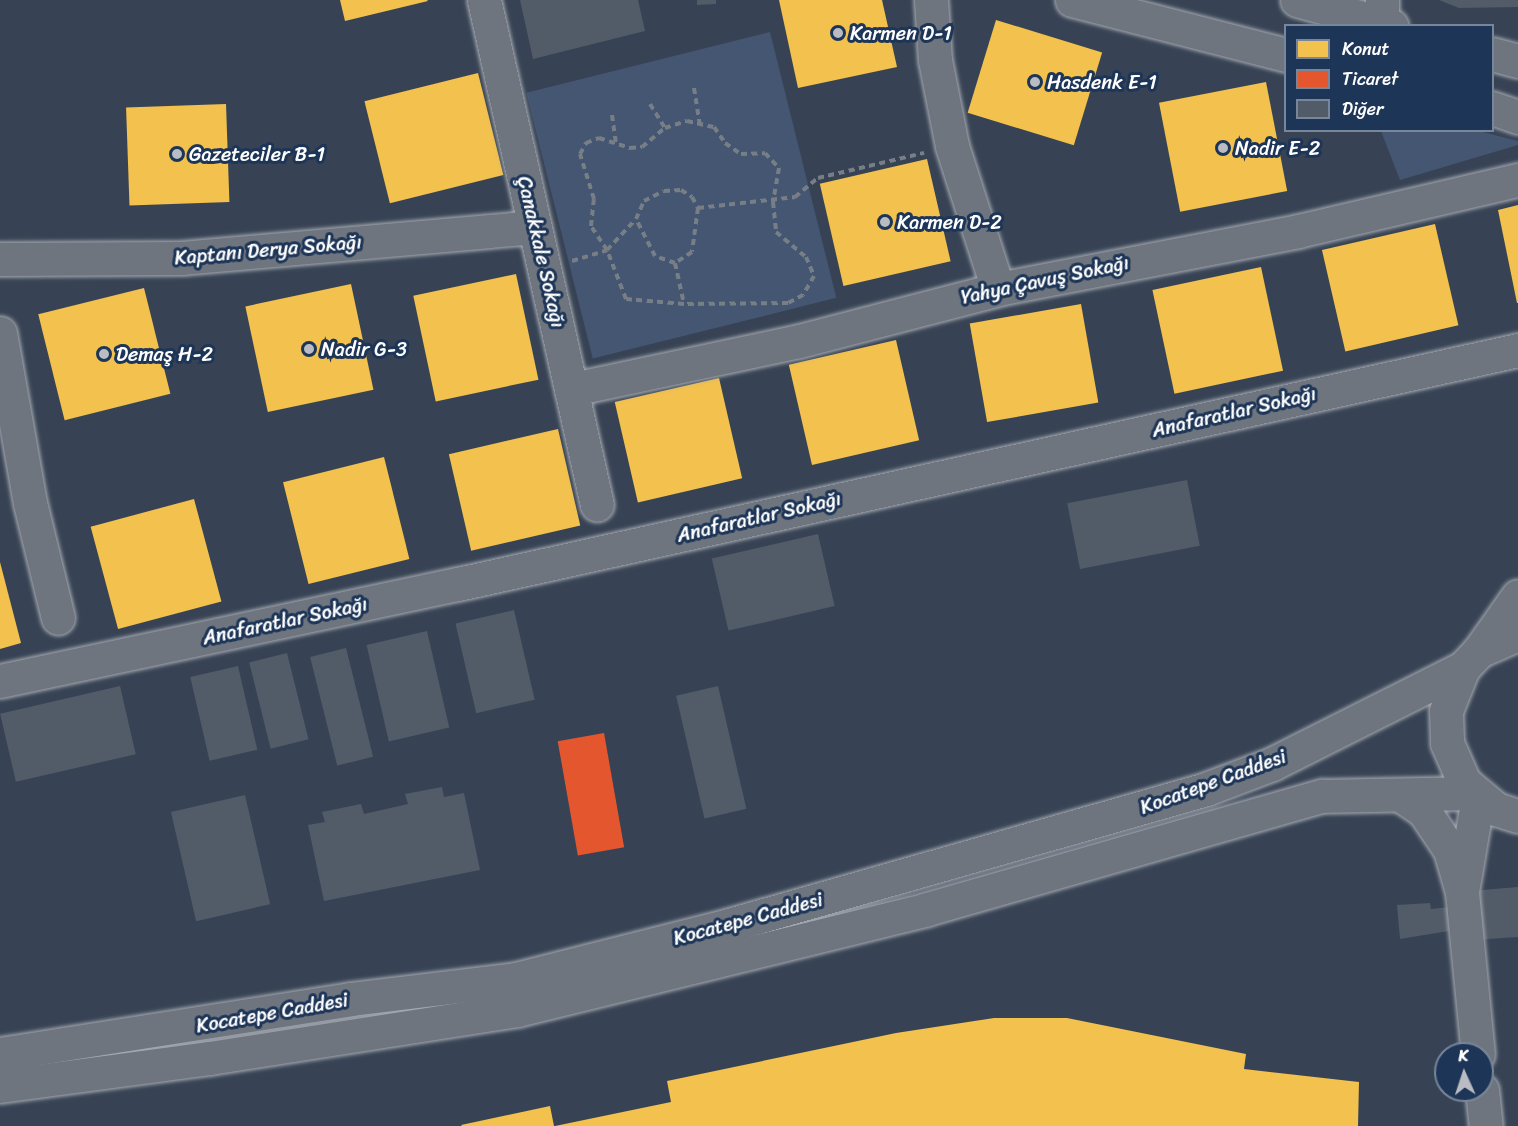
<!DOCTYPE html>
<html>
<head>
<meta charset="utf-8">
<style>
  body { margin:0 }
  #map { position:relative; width:1518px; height:1126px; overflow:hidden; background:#374354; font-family:Sriracha,sans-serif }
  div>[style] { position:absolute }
  .green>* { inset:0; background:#445671; transform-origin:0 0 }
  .homes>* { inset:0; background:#f2c14e; transform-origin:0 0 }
  .shops>* { inset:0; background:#e4572e; transform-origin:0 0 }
  .building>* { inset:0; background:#525b68; transform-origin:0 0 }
  .path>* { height:4px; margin-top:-2px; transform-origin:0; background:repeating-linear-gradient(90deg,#777e86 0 6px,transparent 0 10.5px) }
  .roads { filter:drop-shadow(0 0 2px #a5aab2) drop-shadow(0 0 2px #a5aab2) }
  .minor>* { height:33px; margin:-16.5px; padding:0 16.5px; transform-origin:16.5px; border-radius:16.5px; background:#6f757e }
  .major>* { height:33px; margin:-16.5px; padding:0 16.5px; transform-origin:16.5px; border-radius:16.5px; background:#6f757e }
  .dots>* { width:16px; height:16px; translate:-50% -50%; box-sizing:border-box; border:3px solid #1d3557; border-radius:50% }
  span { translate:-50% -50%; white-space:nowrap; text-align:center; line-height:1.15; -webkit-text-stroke:6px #1d3557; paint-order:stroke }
  .poi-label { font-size:20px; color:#fff }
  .left { translate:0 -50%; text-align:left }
  .street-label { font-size:20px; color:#fff }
  .legend { position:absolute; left:1284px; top:24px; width:210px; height:108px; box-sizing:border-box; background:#1d3557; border:2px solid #77869a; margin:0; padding:8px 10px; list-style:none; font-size:18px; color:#fff }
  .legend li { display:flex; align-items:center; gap:12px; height:30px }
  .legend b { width:30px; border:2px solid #77869a }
  .north { position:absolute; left:1434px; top:1042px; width:60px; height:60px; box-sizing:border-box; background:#1d3557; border:2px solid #77869a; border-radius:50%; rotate:357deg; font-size:16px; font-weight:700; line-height:24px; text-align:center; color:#fff }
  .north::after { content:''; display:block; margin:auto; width:21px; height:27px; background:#b9bdc3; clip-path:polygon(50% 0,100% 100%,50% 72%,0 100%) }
</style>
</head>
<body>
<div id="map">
  <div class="green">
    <div style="left:770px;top:32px;width:274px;height:251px;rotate:76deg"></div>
    <div style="clip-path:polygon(1381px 131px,1479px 131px,1518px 141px,1518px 145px,1400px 180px)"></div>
  </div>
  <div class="homes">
    <div style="clip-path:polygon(340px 0,427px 0,428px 1px,345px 21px)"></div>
    <div style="clip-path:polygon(779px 0,882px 0,897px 67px,798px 88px)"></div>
    <div style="left:996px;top:20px;width:111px;height:97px;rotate:17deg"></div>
    <div style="left:478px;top:73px;width:105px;height:117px;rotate:76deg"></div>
    <div style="left:1266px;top:82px;width:111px;height:109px;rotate:79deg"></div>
    <div style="left:226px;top:104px;width:98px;height:100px;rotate:88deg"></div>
    <div style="left:927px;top:159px;width:105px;height:110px;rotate:77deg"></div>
    <div style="clip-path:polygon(1518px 205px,1518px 303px,1517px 303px,1498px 210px)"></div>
    <div style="left:1435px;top:224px;width:104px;height:116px;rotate:77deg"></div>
    <div style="left:1261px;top:267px;width:106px;height:111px;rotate:78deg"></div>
    <div style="left:516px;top:274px;width:108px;height:105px;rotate:78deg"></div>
    <div style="left:351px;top:284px;width:108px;height:108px;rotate:78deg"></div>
    <div style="left:144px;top:288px;width:109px;height:109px;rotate:76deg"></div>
    <div style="left:1081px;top:304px;width:100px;height:113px;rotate:80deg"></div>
    <div style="left:896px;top:340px;width:103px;height:110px;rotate:77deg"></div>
    <div style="left:719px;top:378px;width:103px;height:107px;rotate:77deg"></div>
    <div style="left:558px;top:429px;width:99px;height:112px;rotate:77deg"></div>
    <div style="left:384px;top:457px;width:105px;height:104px;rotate:76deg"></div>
    <div style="left:194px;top:499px;width:106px;height:107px;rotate:75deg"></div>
    <div style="clip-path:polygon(0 562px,21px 643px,0 649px)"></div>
    <div style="clip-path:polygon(994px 1018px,1067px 1018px,1246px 1054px,1244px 1069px,1359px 1082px,1358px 1126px,555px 1126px,671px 1102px,667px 1081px,896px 1033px)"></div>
    <div style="clip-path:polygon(550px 1106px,554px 1126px,462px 1126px,461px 1125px)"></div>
  </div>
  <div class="shops">
    <div style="left:604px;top:733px;width:116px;height:47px;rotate:80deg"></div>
  </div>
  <div class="building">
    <div style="clip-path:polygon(520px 0,638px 0,645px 31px,533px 59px)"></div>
    <div style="clip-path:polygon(697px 0,716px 0,716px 4px,697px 5px)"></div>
    <div style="clip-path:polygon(1439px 0,1518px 0,1518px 7px,1459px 8px)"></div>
    <div style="left:1187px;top:480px;width:67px;height:122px;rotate:79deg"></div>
    <div style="left:818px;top:534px;width:74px;height:109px;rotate:77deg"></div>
    <div style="left:514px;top:610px;width:92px;height:60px;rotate:77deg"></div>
    <div style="left:427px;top:631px;width:99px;height:62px;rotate:77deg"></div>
    <div style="left:346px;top:648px;width:112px;height:37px;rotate:76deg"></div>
    <div style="left:287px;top:653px;width:89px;height:39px;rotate:76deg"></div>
    <div style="left:238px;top:666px;width:86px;height:49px;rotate:77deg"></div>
    <div style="left:120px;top:686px;width:70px;height:123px;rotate:77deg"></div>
    <div style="left:718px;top:686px;width:126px;height:43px;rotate:77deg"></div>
    <div style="clip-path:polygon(442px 787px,444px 797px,464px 793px,480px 870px,324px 901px,308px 825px,325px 822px,322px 812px,361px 804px,364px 814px,408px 804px,405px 794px)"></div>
    <div style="left:245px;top:795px;width:112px;height:76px;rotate:77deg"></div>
    <div style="clip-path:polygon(1518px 887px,1518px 937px,1473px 940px,1473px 927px,1400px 939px,1397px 905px,1430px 903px,1431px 909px,1470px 905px,1470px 891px)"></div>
  </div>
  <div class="path">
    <div style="left:694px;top:88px;width:37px;rotate:81deg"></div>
    <div style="left:650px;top:104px;width:28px;rotate:58deg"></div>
    <div style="left:612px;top:115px;width:29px;rotate:82deg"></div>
    <div style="left:698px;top:208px;width:98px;rotate:-6.5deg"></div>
    <div style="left:795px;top:197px;width:30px;rotate:-40deg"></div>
    <div style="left:818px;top:178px;width:109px;rotate:-13.3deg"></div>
    <div style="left:572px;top:261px;width:37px;rotate:-17deg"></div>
    <div style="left:607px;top:250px;width:42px;rotate:-46.9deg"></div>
    <div style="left:636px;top:219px;width:20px;rotate:-66deg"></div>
    <div style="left:644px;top:201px;width:22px;rotate:-27deg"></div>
    <div style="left:664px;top:191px;width:17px;rotate:-3deg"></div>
    <div style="left:681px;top:190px;width:13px;rotate:32deg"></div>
    <div style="left:692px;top:197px;width:13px;rotate:61deg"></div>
    <div style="left:698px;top:208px;width:44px;rotate:97.8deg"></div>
    <div style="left:692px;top:252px;width:20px;rotate:147deg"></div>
    <div style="left:675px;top:263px;width:21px;rotate:-161deg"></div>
    <div style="left:655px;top:256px;width:42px;rotate:-117.2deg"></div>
    <div style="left:675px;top:263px;width:42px;rotate:77.6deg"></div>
    <div style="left:684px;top:304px;width:58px;rotate:-175.1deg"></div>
    <div style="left:626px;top:299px;width:53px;rotate:-111.2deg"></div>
    <div style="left:607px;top:250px;width:29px;rotate:-124deg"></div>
    <div style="left:591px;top:226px;width:27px;rotate:-84deg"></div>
    <div style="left:594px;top:199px;width:47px;rotate:-107.3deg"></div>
    <div style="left:580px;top:154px;width:13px;rotate:-61deg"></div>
    <div style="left:586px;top:143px;width:14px;rotate:-21deg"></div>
    <div style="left:599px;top:138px;width:33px;rotate:18deg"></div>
    <div style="left:630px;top:148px;width:12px;rotate:-5deg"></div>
    <div style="left:642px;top:147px;width:30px;rotate:-40deg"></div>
    <div style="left:665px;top:128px;width:23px;rotate:-18deg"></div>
    <div style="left:687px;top:121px;width:28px;rotate:13deg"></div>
    <div style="left:714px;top:127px;width:19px;rotate:55deg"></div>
    <div style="left:725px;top:143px;width:19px;rotate:35deg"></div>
    <div style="left:741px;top:154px;width:24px;rotate:-2deg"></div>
    <div style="left:765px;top:153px;width:21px;rotate:47deg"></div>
    <div style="left:779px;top:168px;width:35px;rotate:100deg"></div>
    <div style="left:773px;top:202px;width:30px;rotate:84deg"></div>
    <div style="left:776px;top:232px;width:39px;rotate:40deg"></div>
    <div style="left:806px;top:257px;width:21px;rotate:67deg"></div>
    <div style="left:814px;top:276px;width:22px;rotate:120deg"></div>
    <div style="left:803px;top:295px;width:17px;rotate:152deg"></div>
    <div style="left:788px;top:303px;width:104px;rotate:179.4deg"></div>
  </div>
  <div class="roads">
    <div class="minor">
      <div style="left:484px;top:0;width:517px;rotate:77.39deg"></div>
      <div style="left:931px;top:0;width:60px;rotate:86.2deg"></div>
      <div style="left:935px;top:60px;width:88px;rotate:78.8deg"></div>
      <div style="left:952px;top:146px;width:150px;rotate:72.2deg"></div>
      <div style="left:1382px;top:0;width:23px;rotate:90deg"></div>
      <div style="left:0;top:259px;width:181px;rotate:-0.3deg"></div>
      <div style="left:181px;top:258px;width:355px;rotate:-5deg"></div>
      <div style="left:0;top:333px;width:173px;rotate:80deg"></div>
      <div style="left:30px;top:503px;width:118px;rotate:76.3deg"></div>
      <div style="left:573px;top:389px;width:231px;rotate:-12deg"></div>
      <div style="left:799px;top:341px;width:206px;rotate:-14.6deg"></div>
      <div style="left:998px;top:289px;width:306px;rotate:-10.9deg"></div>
      <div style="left:1298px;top:231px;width:226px;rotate:-13.1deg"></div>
      <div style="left:1479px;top:651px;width:67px;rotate:-54.7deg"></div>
      <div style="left:0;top:681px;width:468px;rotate:-12deg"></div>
      <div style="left:458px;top:584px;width:1086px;rotate:-12.45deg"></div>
      <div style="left:1402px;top:796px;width:27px;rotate:34deg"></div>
      <div style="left:1424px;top:811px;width:47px;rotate:56.3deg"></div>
      <div style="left:1450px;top:850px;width:40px;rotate:74deg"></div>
      <div style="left:1478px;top:797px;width:96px;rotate:99.6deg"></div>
      <div style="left:1462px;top:892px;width:163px;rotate:84.4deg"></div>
      <div style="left:1482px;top:1090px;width:36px;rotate:84deg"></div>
    </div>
    <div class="major">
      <div style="left:1072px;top:0;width:221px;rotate:14.4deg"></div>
      <div style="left:1297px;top:0;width:98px;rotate:15.3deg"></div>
      <div style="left:1492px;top:54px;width:27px;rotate:15deg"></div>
      <div style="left:1492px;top:108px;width:28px;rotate:19deg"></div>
      <div style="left:1518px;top:634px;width:43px;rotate:156.4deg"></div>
      <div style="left:1479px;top:651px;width:23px;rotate:133deg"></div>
      <div style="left:1463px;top:668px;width:46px;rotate:111.6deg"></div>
      <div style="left:1446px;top:711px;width:32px;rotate:88deg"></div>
      <div style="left:1447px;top:743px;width:43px;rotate:66.4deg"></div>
      <div style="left:1464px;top:782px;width:42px;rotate:40.2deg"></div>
      <div style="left:1496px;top:809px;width:23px;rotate:18deg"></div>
      <div style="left:0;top:1054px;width:355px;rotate:-8.9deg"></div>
      <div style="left:351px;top:999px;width:166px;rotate:-6.9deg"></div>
      <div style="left:516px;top:979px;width:220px;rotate:-14.2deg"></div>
      <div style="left:729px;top:925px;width:496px;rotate:-15.9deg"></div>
      <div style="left:1206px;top:789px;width:71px;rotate:-20.7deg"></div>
      <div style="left:1272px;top:764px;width:214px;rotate:-26.7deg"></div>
      <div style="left:0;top:1086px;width:212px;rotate:-7.6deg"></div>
      <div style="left:210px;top:1058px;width:311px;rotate:-8.9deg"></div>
      <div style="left:517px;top:1010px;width:422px;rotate:-13.8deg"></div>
      <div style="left:927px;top:909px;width:411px;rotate:-16deg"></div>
      <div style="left:1322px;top:796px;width:151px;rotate:-1.1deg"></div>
    </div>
  </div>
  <div class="dots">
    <div style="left:838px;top:33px;background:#b9bdc3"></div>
    <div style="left:1035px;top:82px;background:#b9bdc3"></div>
    <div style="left:1223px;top:148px;background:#b9bdc3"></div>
    <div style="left:177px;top:154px;background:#b9bdc3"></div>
    <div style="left:885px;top:222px;background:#b9bdc3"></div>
    <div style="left:309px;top:349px;background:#b9bdc3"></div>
    <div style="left:104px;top:354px;background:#b9bdc3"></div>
  </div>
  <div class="poi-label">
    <span class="left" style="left:850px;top:33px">Karmen D-1</span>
    <span class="left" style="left:1047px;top:82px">Hasdenk E-1</span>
    <span class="left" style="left:1235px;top:148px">Nadir E-2</span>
    <span class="left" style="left:189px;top:154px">Gazeteciler B-1</span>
    <span class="left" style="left:897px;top:222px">Karmen D-2</span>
    <span class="left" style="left:321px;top:349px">Nadir G-3</span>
    <span class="left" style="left:116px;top:354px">Demaş H-2</span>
  </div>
  <div class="street-label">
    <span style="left:268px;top:250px;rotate:-5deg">Kaptanı Derya Sokağı</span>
    <span style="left:541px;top:252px;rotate:77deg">Çanakkale Sokağı</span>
    <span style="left:1045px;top:280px;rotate:-12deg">Yahya Çavuş Sokağı</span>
    <span style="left:1234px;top:412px;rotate:-13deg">Anafaratlar Sokağı</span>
    <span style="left:759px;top:517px;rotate:-13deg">Anafaratlar Sokağı</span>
    <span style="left:285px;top:621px;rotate:-12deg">Anafaratlar Sokağı</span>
    <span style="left:1213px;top:782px;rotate:-20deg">Kocatepe Caddesi</span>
    <span style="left:748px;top:919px;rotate:-15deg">Kocatepe Caddesi</span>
    <span style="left:272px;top:1013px;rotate:-10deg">Kocatepe Caddesi</span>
  </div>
  <ul class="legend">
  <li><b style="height:16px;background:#f2c14e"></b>Konut</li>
  <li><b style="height:16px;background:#e4572e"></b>Ticaret</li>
  <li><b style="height:16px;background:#525b68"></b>Diğer</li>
  </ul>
  <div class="north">K</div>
</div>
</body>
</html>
